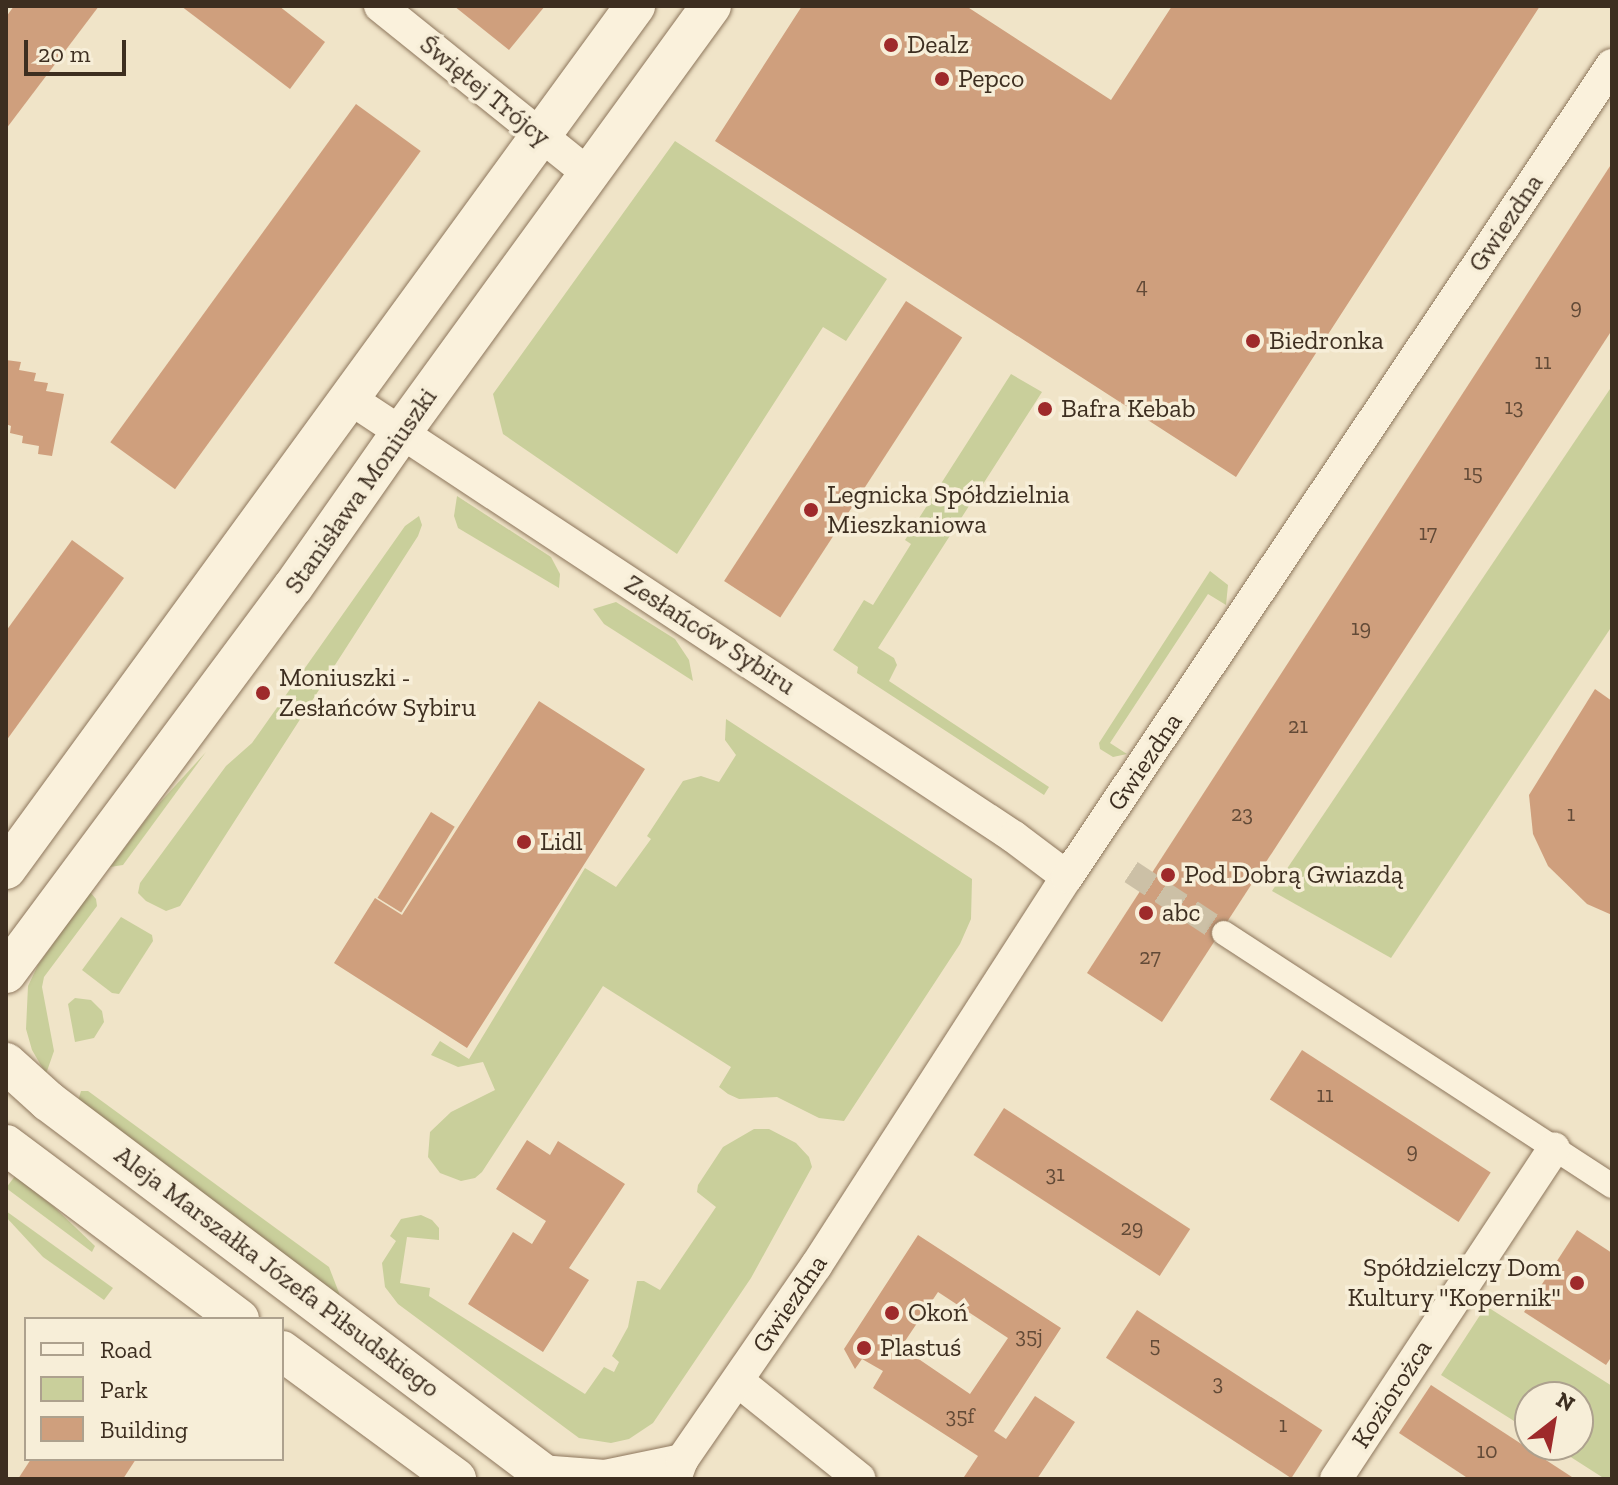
<!DOCTYPE html>
<html>
<head>
<meta charset="utf-8">
<style>
  body { margin:0 }
  #map { position:relative; width:1618px; height:1485px; overflow:hidden; background:#f0e4c8; font-family:"Zilla Slab",serif }
  div>[style] { position:absolute }
  .green>* { inset:0; background:#c9cf9b }
  .building>* { inset:0; background:#cf9f7d; transform-origin:0 0 }
  .pedestrian-tunnel>* { height:24px; margin-top:-12px; transform-origin:0; background:repeating-linear-gradient(90deg,#ccc0a6 0 24px,transparent 0 36px) }
  .roads { filter:drop-shadow(0 0 2px #8d765c) drop-shadow(0 0 2px #8d765c) }
  .pedestrian>* { height:24px; margin:-12px; padding:0 12px; transform-origin:12px; border-radius:12px; background:#faf1dc }
  .minor>* { height:32px; margin:-16px; padding:0 16px; transform-origin:16px; border-radius:16px; background:#faf1dc }
  .tertiary>* { height:40px; margin:-20px; padding:0 20px; transform-origin:20px; border-radius:20px; background:#faf1dc }
  .dots>* { width:22px; height:22px; translate:-50% -50%; box-sizing:border-box; border:4px solid #f7eed8; border-radius:50% }
  span { translate:-50% -50%; white-space:nowrap; text-align:center; line-height:1.15; -webkit-text-stroke:7px #f7eed8; paint-order:stroke }
  .number-label { font-size:22px; color:#624a37 }
  .number-label span { -webkit-text-stroke-width:0 }
  .poi-label { font-size:26px; color:#3d2e20 }
  .left { translate:0 -50%; text-align:left }
  .right { translate:-100% -50%; text-align:right }
  .street-label { font-size:26px; color:#3d2e20 }
  .frame { position:absolute; inset:0; border:8px solid #3d2e20; pointer-events:none }
  .legend { position:absolute; left:24px; top:1317px; width:260px; height:144px; box-sizing:border-box; background:#f7eed8; border:2px solid #ada18e; margin:0; padding:10px 14px; list-style:none; font-size:24px; color:#3d2e20 }
  .legend li { display:flex; align-items:center; gap:16px; height:40px }
  .legend b { width:40px; border:2px solid #ada18e }
  .north { position:absolute; left:1514px; top:1381px; width:80px; height:80px; box-sizing:border-box; background:#f7eed8; border:2px solid #ada18e; border-radius:50%; rotate:31deg; font-size:22px; font-weight:700; line-height:32px; text-align:center; color:#3d2e20 }
  .north::after { content:''; display:block; margin:auto; width:28px; height:36px; background:#9e2a2b; clip-path:polygon(50% 0,100% 100%,50% 72%,0 100%) }
  .scale { position:absolute; left:24px; top:40px; width:102px; height:36px; box-sizing:border-box; border:4px solid #3d2e20; border-top:0; padding-left:10px; font-size:24px; line-height:28px; white-space:nowrap; color:#3d2e20; -webkit-text-stroke:6px #f7eed8; paint-order:stroke }
</style>
</head>
<body>
<div id="map">
  <div class="green">
    <div style="clip-path:polygon(675px 141px,887px 279px,846px 341px,823px 327px,677px 554px,503px 434px,493px 394px)"></div>
    <div style="clip-path:polygon(1011px 374px,1042px 392px,878px 648px,894px 658px,897px 665px,889px 681px,1049px 787px,1044px 795px,857px 673px,858px 667px,833px 650px,864px 600px,873px 605px,911px 544px,905px 540px)"></div>
    <div style="clip-path:polygon(1612px 386px,1612px 626px,1391px 958px,1272px 891px)"></div>
    <div style="clip-path:polygon(457px 496px,551px 557px,560px 574px,559px 588px,458px 528px,454px 516px)"></div>
    <div style="clip-path:polygon(419px 516px,422px 525px,418px 536px,180px 906px,166px 911px,146px 901px,138px 893px,140px 883px,226px 766px,252px 743px,405px 526px)"></div>
    <div style="clip-path:polygon(1210px 571px,1228px 585px,1226px 605px,1208px 594px,1110px 743px,1127px 754px,1113px 757px,1100px 749px,1099px 743px)"></div>
    <div style="clip-path:polygon(616px 602px,675px 639px,689px 660px,693px 681px,604px 624px,593px 609px)"></div>
    <div style="clip-path:polygon(726px 719px,972px 879px,971px 919px,960px 944px,844px 1121px,819px 1118px,777px 1097px,739px 1099px,728px 1094px,719px 1087px,731px 1067px,603px 986px,482px 1172px,475px 1178px,461px 1181px,440px 1173px,428px 1157px,430px 1132px,451px 1112px,495px 1090px,483px 1062px,458px 1067px,431px 1055px,440px 1041px,469px 1059px,585px 868px,616px 887px,651px 839px,647px 836px,683px 781px,701px 776px,719px 782px,736px 755px,725px 740px)"></div>
    <div style="clip-path:polygon(206px 752px,123px 865px,110px 867px,154px 809px)"></div>
    <div style="clip-path:polygon(90px 892px,96px 899px,97px 906px,44px 977px,42px 987px,54px 1051px,46px 1074px,32px 1050px,26px 1029px,28px 986px,38px 965px)"></div>
    <div style="clip-path:polygon(121px 917px,152px 935px,153px 941px,119px 994px,112px 993px,82px 970px)"></div>
    <div style="clip-path:polygon(75px 998px,91px 1000px,102px 1011px,104px 1022px,94px 1038px,75px 1042px,68px 1004px)"></div>
    <div style="clip-path:polygon(81px 1091px,88px 1091px,329px 1267px,341px 1298px,78px 1101px)"></div>
    <div style="clip-path:polygon(754px 1129px,769px 1129px,796px 1143px,809px 1157px,812px 1167px,751px 1278px,653px 1423px,629px 1439px,611px 1443px,579px 1438px,398px 1304px,385px 1287px,382px 1263px,396px 1241px,390px 1236px,401px 1219px,421px 1215px,432px 1220px,439px 1228px,439px 1240px,407px 1237px,400px 1283px,430px 1288px,429px 1296px,585px 1394px,604px 1367px,614px 1372px,619px 1362px,612px 1356px,628px 1327px,637px 1281px,644px 1281px,660px 1290px,716px 1207px,697px 1192px,698px 1185px,723px 1147px)"></div>
    <div style="clip-path:polygon(15px 1176px,53px 1206px,95px 1246px,92px 1252px,6px 1188px)"></div>
    <div style="clip-path:polygon(6px 1211px,113px 1288px,104px 1300px,43px 1257px,6px 1217px)"></div>
    <div style="clip-path:polygon(1486px 1306px,1612px 1386px,1612px 1479px,1605px 1479px,1552px 1445px,1578px 1445px,1578px 1397px,1530px 1397px,1530px 1431px,1441px 1375px)"></div>
  </div>
  <div class="building">
    <div style="clip-path:polygon(14px 6px,99px 6px,6px 129px,6px 17px)"></div>
    <div style="clip-path:polygon(181px 6px,279px 6px,325px 42px,290px 89px)"></div>
    <div style="clip-path:polygon(454px 6px,545px 6px,509px 50px)"></div>
    <div style="clip-path:polygon(802px 6px,966px 6px,1111px 100px,1172px 6px,1540px 6px,1236px 477px,715px 141px)"></div>
    <div style="left:356px;top:104px;width:80px;height:418px;rotate:36deg"></div>
    <div style="clip-path:polygon(1612px 163px,1612px 330px,1162px 1022px,1087px 973px)"></div>
    <div style="left:906px;top:301px;width:67px;height:334px;rotate:33deg"></div>
    <div style="clip-path:polygon(6px 360px,21px 362px,19px 370px,36px 373px,34px 381px,48px 383px,46px 391px,64px 394px,52px 456px,38px 454px,39px 446px,22px 443px,23px 436px,10px 433px,11px 426px,6px 424px)"></div>
    <div style="clip-path:polygon(72px 540px,124px 578px,6px 741px,6px 631px)"></div>
    <div style="clip-path:polygon(1595px 689px,1612px 701px,1612px 915px,1587px 904px,1548px 866px,1533px 834px,1529px 795px)"></div>
    <div style="clip-path:polygon(539px 701px,645px 769px,467px 1048px,334px 963px,375px 898px,402px 915px)"></div>
    <div style="left:431px;top:812px;width:28px;height:101px;rotate:32deg"></div>
    <div style="left:1302px;top:1050px;width:225px;height:59px;rotate:33deg"></div>
    <div style="left:1004px;top:1108px;width:222px;height:56px;rotate:33deg"></div>
    <div style="clip-path:polygon(527px 1140px,550px 1155px,558px 1141px,625px 1184px,569px 1268px,589px 1280px,543px 1352px,468px 1304px,513px 1232px,532px 1244px,546px 1221px,496px 1189px)"></div>
    <div style="clip-path:polygon(1577px 1230px,1612px 1253px,1612px 1356px,1606px 1365px,1524px 1312px)"></div>
    <div style="clip-path:polygon(evenodd,918px 1235px,1061px 1328px,994px 1431px,1006px 1439px,1035px 1396px,1075px 1422px,1037px 1479px,967px 1479px,964px 1477px,978px 1456px,873px 1388px,883px 1371px,862px 1359px,855px 1369px,844px 1349px,918px 1235px,938px 1292px,1008px 1338px,970px 1394px,901px 1347px,938px 1292px)"></div>
    <div style="left:1137px;top:1310px;width:221px;height:57px;rotate:33deg"></div>
    <div style="clip-path:polygon(1431px 1385px,1575px 1479px,1469px 1479px,1399px 1433px)"></div>
    <div style="clip-path:polygon(31px 1459px,136px 1459px,123px 1479px,18px 1479px)"></div>
  </div>
  <div class="pedestrian-tunnel">
    <div style="left:1131px;top:872px;width:111px;rotate:33.3deg"></div>
  </div>
  <div class="roads">
    <div class="pedestrian">
      <div style="left:1224px;top:933px;width:463px;rotate:33.1deg"></div>
    </div>
    <div class="minor">
      <div style="left:380px;top:6px;width:270px;rotate:38.8deg"></div>
      <div style="left:349px;top:398px;width:797px;rotate:33.43deg"></div>
      <div style="left:1014px;top:837px;width:66px;rotate:37deg"></div>
      <div style="left:738px;top:1381px;width:156px;rotate:38.8deg"></div>
      <div style="left:540px;top:1471px;width:65px;rotate:4.4deg"></div>
      <div style="left:605px;top:1476px;width:79px;rotate:-11.7deg"></div>
      <div style="left:675px;top:1479px;width:20px;rotate:-70deg"></div>
      <div style="left:682px;top:1460px;width:236px;rotate:-55.4deg"></div>
      <div style="left:816px;top:1266px;width:463px;rotate:-57.2deg"></div>
      <div style="left:1067px;top:877px;width:978px;rotate:-56.13deg"></div>
      <div style="left:1336px;top:1479px;width:396px;rotate:-56.6deg"></div>
    </div>
    <div class="tertiary">
      <div style="left:6px;top:869px;width:1068px;rotate:-53.91deg"></div>
      <div style="left:6px;top:973px;width:481px;rotate:-53.4deg"></div>
      <div style="left:293px;top:587px;width:187px;rotate:-55deg"></div>
      <div style="left:400px;top:434px;width:529px;rotate:-54deg"></div>
      <div style="left:6px;top:1063px;width:57px;rotate:42.1deg"></div>
      <div style="left:48px;top:1101px;width:628px;rotate:36.98deg"></div>
      <div style="left:6px;top:1145px;width:291px;rotate:36.8deg"></div>
      <div style="left:282px;top:1351px;width:216px;rotate:36.3deg"></div>
    </div>
  </div>
  <div class="dots">
    <div style="left:891px;top:45px;background:#9e2a2b"></div>
    <div style="left:942px;top:79px;background:#9e2a2b"></div>
    <div style="left:1253px;top:341px;background:#9e2a2b"></div>
    <div style="left:1045px;top:409px;background:#9e2a2b"></div>
    <div style="left:811px;top:510px;background:#9e2a2b"></div>
    <div style="left:263px;top:693px;background:#9e2a2b"></div>
    <div style="left:524px;top:842px;background:#9e2a2b"></div>
    <div style="left:1168px;top:875px;background:#9e2a2b"></div>
    <div style="left:1146px;top:913px;background:#9e2a2b"></div>
    <div style="left:1577px;top:1283px;background:#9e2a2b"></div>
    <div style="left:892px;top:1313px;background:#9e2a2b"></div>
    <div style="left:864px;top:1348px;background:#9e2a2b"></div>
  </div>
  <div class="number-label">
    <span style="left:1142px;top:286px">4</span>
    <span style="left:1576px;top:307px">9</span>
    <span style="left:1543px;top:362px">11</span>
    <span style="left:1514px;top:407px">13</span>
    <span style="left:1473px;top:473px">15</span>
    <span style="left:1428px;top:533px">17</span>
    <span style="left:1361px;top:628px">19</span>
    <span style="left:1298px;top:726px">21</span>
    <span style="left:1242px;top:814px">23</span>
    <span style="left:1571px;top:814px">1</span>
    <span style="left:1150px;top:957px">27</span>
    <span style="left:1325px;top:1095px">11</span>
    <span style="left:1412px;top:1151px">9</span>
    <span style="left:1055px;top:1174px">31</span>
    <span style="left:1132px;top:1228px">29</span>
    <span style="left:1029px;top:1336px">35j</span>
    <span style="left:1155px;top:1345px">5</span>
    <span style="left:1218px;top:1383px">3</span>
    <span style="left:960px;top:1416px">35f</span>
    <span style="left:1283px;top:1425px">1</span>
    <span style="left:1487px;top:1451px">10</span>
  </div>
  <div class="poi-label">
    <span class="left" style="left:907px;top:45px">Dealz</span>
    <span class="left" style="left:958px;top:79px">Pepco</span>
    <span class="left" style="left:1269px;top:341px">Biedronka</span>
    <span class="left" style="left:1061px;top:409px">Bafra Kebab</span>
    <span class="left" style="left:827px;top:510px">Legnicka Spółdzielnia<br>Mieszkaniowa</span>
    <span class="left" style="left:279px;top:693px">Moniuszki -<br>Zesłańców Sybiru</span>
    <span class="left" style="left:540px;top:842px">Lidl</span>
    <span class="left" style="left:1184px;top:875px">Pod Dobrą Gwiazdą</span>
    <span class="left" style="left:1162px;top:913px">abc</span>
    <span class="right" style="left:1561px;top:1283px">Spółdzielczy Dom<br>Kultury "Kopernik"</span>
    <span class="left" style="left:908px;top:1313px">Okoń</span>
    <span class="left" style="left:880px;top:1348px">Plastuś</span>
  </div>
  <div class="street-label">
    <span style="left:485px;top:91px;rotate:39deg">Świętej Trójcy</span>
    <span style="left:1506px;top:223px;rotate:-56deg">Gwiezdna</span>
    <span style="left:361px;top:491px;rotate:-55deg">Stanisława Moniuszki</span>
    <span style="left:710px;top:635px;rotate:33deg">Zesłańców Sybiru</span>
    <span style="left:1145px;top:762px;rotate:-56deg">Gwiezdna</span>
    <span style="left:277px;top:1272px;rotate:37deg">Aleja Marszałka Józefa Piłsudskiego</span>
    <span style="left:790px;top:1304px;rotate:-56deg">Gwiezdna</span>
    <span style="left:1392px;top:1394px;rotate:-57deg">Koziorożca</span>
  </div>
  <div class="frame"></div>
  <ul class="legend">
  <li><b style="height:10px;background:#faf1dc"></b>Road</li>
  <li><b style="height:22px;background:#c9cf9b"></b>Park</li>
  <li><b style="height:22px;background:#cf9f7d"></b>Building</li>
  </ul>
  <div class="north">N</div>
  <div class="scale">20 m</div>
</div>
</body>
</html>
